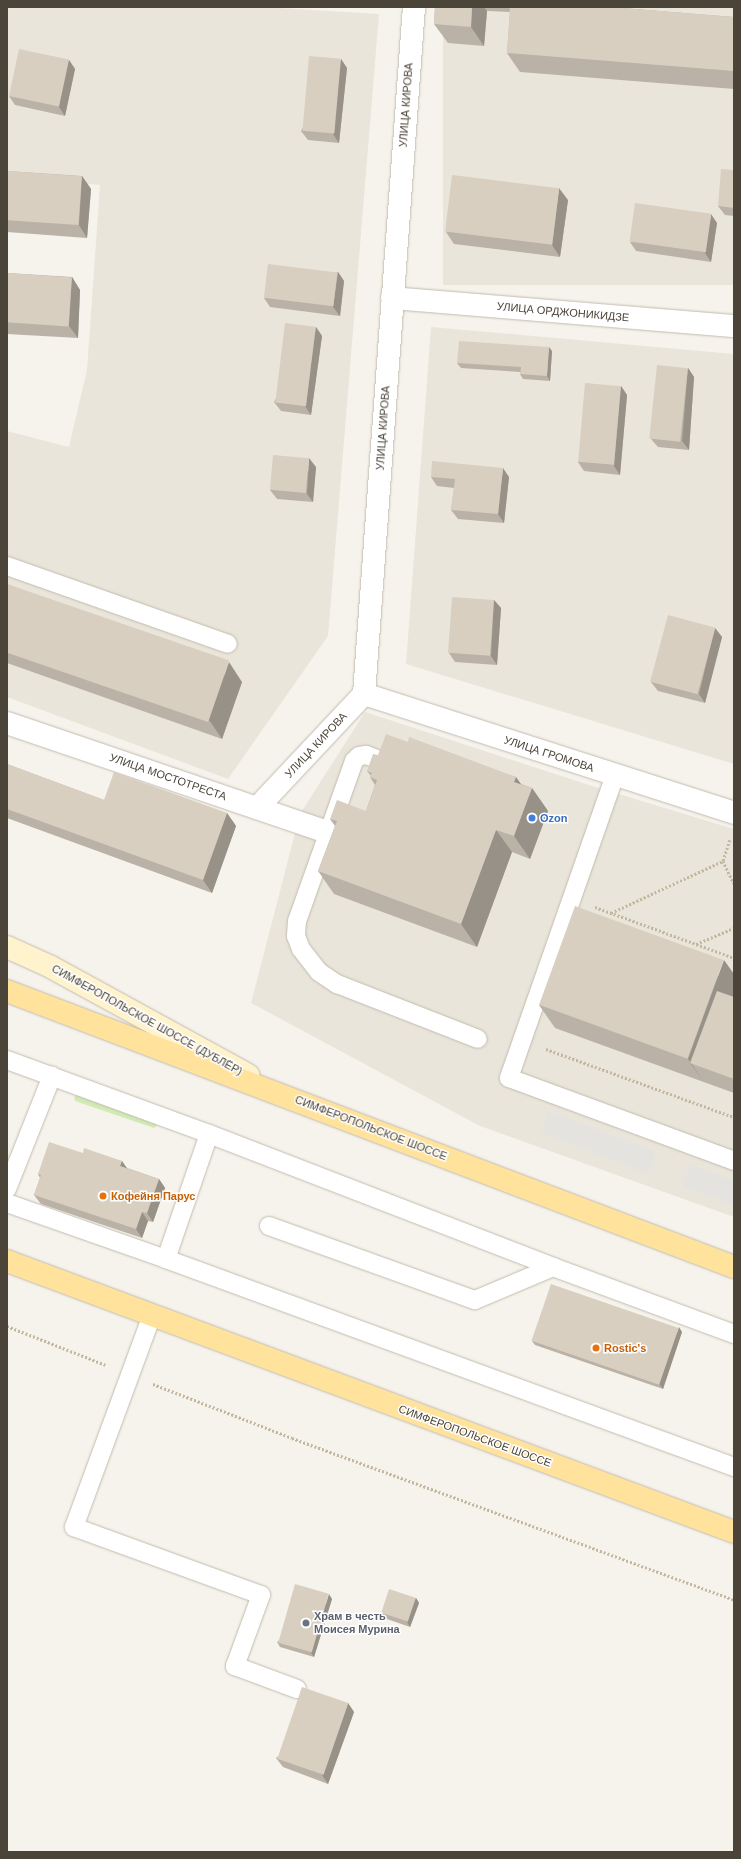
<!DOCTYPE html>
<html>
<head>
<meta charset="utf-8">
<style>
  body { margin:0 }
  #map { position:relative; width:741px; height:1859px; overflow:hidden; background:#f6f3ec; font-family:Arial,sans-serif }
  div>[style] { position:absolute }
  .residential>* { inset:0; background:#eae5da; transform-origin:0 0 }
  .green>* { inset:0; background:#d2eab5 }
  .parking>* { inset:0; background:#e5e3e0; transform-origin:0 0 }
  .path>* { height:2.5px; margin-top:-1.25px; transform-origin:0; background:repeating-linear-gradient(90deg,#c4b79f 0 2px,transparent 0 4px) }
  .roads { filter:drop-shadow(0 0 1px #c2bbae) drop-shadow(0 0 1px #c2bbae) }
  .service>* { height:18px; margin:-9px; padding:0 9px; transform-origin:9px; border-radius:9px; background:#fff }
  .minor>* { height:22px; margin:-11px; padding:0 11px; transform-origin:11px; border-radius:11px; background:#fff }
  .secondary>* { height:22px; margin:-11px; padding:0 11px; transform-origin:11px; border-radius:11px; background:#fff3cd }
  .primary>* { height:22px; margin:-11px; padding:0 11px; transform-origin:11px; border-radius:11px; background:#ffe39c }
  .wall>* { inset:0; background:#bab2a6 }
  .shaded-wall>* { inset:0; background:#979187 }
  .building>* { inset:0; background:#d8cfc1; transform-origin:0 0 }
  .dots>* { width:11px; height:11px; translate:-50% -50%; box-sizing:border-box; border:2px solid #fff; border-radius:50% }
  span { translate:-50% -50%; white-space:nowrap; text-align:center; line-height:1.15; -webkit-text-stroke:3px #fff; paint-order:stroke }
  .street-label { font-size:11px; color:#4b4439 }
  .shop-label { font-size:11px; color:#366cbe; font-weight:700 }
  .left { translate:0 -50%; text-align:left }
  .food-label { font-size:11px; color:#c56008; font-weight:700 }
  .worship-label { font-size:11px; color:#5b616d; font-weight:700 }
  .frame { position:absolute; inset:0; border:8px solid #4b4439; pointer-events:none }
</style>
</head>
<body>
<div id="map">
  <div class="residential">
    <div style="clip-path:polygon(7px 7px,262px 7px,379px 14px,328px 636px,228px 779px,7px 697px,7px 431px,69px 447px,87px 370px,100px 185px,7px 178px)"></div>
    <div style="left:443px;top:7px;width:291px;height:278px"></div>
    <div style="clip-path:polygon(431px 327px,734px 354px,734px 764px,406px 664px)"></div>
    <div style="clip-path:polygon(365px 712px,589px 785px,734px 829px,734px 1217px,480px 1126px,251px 1003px,300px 814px)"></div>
  </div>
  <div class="green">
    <div style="clip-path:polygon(78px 1094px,158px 1123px,157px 1125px,154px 1128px,75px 1101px,74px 1097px)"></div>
  </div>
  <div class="parking">
    <div style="left:549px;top:1111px;width:115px;height:23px;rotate:21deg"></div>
    <div style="clip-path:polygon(690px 1164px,734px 1181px,734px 1205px,682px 1186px)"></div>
  </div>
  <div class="path">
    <div style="left:730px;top:840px;width:22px;rotate:108deg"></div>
    <div style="left:723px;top:861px;width:25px;rotate:64deg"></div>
    <div style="left:595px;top:907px;width:148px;rotate:20.1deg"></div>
    <div style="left:611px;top:913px;width:123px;rotate:-24.9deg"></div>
    <div style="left:696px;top:944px;width:41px;rotate:-22.8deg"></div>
    <div style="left:546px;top:1049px;width:200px;rotate:19.9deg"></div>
    <div style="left:7px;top:1326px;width:106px;rotate:21.5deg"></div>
    <div style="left:153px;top:1384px;width:149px;rotate:21.2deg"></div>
    <div style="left:292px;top:1438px;width:471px;rotate:20.1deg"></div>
  </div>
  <div class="roads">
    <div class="service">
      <div style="left:7px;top:566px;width:234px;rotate:19.4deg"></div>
      <div style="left:395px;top:766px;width:31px;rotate:-159deg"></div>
      <div style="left:366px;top:755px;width:7px;rotate:172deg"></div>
      <div style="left:359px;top:756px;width:7px;rotate:135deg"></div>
      <div style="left:354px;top:761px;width:170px;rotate:109.6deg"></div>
      <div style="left:297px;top:921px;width:15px;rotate:94deg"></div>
      <div style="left:296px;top:936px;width:14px;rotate:69deg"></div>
      <div style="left:301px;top:949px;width:29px;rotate:52deg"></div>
      <div style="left:319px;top:972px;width:22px;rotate:34deg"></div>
      <div style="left:337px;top:984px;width:151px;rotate:21.3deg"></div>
      <div style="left:615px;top:775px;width:321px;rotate:109.3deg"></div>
      <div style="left:509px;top:1078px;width:240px;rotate:20.2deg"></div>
      <div style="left:7px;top:1060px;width:215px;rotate:20.1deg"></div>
      <div style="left:209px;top:1134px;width:369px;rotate:21.1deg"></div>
      <div style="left:553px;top:1267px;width:193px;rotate:20.3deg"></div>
      <div style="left:7px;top:1189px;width:122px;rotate:-68.3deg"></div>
      <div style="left:7px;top:1203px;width:169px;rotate:19.4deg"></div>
      <div style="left:166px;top:1259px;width:605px;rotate:20.11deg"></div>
      <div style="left:269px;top:1226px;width:219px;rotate:19.8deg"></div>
      <div style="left:475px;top:1300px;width:85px;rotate:-22.9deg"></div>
      <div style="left:166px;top:1259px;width:132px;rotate:-71deg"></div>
      <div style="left:152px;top:1315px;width:226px;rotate:110.2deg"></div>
      <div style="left:74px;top:1527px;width:199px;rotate:20deg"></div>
      <div style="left:261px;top:1595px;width:76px;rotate:110.1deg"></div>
      <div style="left:235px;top:1666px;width:66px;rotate:20.4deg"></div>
    </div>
    <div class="minor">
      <div style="left:392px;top:298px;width:343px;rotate:4.7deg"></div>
      <div style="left:364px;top:694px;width:389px;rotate:17.8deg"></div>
      <div style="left:7px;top:723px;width:339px;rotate:18.8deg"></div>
      <div style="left:257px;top:808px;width:156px;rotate:-46.8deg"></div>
      <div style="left:364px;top:694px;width:689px;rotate:-85.84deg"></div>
    </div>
    <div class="secondary">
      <div style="left:7px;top:947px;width:48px;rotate:24.4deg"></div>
      <div style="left:51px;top:967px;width:225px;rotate:28.7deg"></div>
    </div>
    <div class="primary">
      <div style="left:7px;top:991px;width:778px;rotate:20.79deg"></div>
      <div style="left:7px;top:1261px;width:776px;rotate:20.44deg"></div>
    </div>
  </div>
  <div class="wall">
    <div style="clip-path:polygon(435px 7px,610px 7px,734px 17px,734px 89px,520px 72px,507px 53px,510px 12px,487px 11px,484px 46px,448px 43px,434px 24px)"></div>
    <div style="clip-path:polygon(341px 59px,347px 68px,339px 143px,308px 140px,301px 131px)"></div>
    <div style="clip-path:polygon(69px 60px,75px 69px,65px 116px,15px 105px,9px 96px)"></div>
    <div style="clip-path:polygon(734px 170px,734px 216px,725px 215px,718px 206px)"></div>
    <div style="clip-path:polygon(7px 171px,82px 176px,91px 189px,87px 238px,7px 232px)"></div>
    <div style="clip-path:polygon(568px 200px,560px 257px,454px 244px,446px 232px)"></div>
    <div style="clip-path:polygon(717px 223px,711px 262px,636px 251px,630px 242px)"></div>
    <div style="clip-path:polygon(338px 272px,344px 281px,340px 316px,270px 307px,264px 298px)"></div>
    <div style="clip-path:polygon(7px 273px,72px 277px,80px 290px,78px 338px,7px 334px)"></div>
    <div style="clip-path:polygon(316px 327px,322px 336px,311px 415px,281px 411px,274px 402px)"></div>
    <div style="clip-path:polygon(552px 351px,550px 381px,523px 379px,520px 374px,520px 372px,461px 368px,457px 363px)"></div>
    <div style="clip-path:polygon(688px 368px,694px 377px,689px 450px,658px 447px,651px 439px)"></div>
    <div style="clip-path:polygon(621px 386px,627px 395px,620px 475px,584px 471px,578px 462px)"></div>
    <div style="clip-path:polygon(316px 467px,313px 502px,277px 499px,270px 490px)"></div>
    <div style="clip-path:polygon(431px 477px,509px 477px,504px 523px,458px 519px,451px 510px,454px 488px,437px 486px)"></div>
    <div style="clip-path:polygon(7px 584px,242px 682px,222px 739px,7px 663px)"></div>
    <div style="clip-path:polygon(494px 600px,501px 608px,497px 665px,455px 662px,449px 653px)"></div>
    <div style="clip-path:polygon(715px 628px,722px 637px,705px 703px,658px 691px,651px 682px)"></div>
    <div style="clip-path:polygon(408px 742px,516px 777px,521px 784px,532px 788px,548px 811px,530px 859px,512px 852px,477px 947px,334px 894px,318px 871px,335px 826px,330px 819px,366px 811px,375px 785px,370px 777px,371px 776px,367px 771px,378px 755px)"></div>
    <div style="clip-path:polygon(7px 764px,104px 800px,227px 813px,236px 826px,212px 893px,7px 818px)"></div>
    <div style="clip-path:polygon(734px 974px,734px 1093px,555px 1028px,539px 1005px)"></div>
    <div style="clip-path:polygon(83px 1153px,122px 1161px,127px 1168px,159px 1179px,165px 1188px,153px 1222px,148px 1221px,142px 1238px,41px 1204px,34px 1195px,40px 1178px,38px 1174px)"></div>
    <div style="clip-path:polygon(682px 1332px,663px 1389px,535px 1345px,532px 1341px)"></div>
    <div style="clip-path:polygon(416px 1598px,419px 1603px,410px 1627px,384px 1618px,381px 1613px)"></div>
    <div style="clip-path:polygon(332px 1599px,314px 1657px,280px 1647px,277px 1642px)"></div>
    <div style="clip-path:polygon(348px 1703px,354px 1712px,328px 1784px,283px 1767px,276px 1758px)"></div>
  </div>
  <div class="shaded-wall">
    <div style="clip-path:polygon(472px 7px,484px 7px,487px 11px,484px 46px,471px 27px)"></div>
    <div style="clip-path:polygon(341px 59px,347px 68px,339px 143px,333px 134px)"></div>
    <div style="clip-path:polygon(69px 60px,75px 69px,65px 116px,59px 107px)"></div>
    <div style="clip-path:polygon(82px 176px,91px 189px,87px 238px,79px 225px)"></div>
    <div style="clip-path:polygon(559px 188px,568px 200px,560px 257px,552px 245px)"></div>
    <div style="clip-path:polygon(711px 214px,717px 223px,711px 262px,705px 253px)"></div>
    <div style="clip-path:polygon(338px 272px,344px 281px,340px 316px,333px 307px)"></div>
    <div style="clip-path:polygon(72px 277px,80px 290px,78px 338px,69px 326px)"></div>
    <div style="clip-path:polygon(316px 327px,322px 336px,311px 415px,305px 406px)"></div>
    <div style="clip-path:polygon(549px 347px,552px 351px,550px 381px,547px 376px)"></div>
    <div style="clip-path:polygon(688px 368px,694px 377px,689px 450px,682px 441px)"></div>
    <div style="clip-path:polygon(621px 386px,627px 395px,620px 475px,614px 466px)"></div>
    <div style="clip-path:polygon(309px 458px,316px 467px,313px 502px,307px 494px)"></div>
    <div style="clip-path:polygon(503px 468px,509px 477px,504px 523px,498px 514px)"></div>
    <div style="clip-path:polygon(494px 600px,501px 608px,497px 665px,491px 656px)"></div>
    <div style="clip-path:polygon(715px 628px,722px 637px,705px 703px,699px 694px)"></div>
    <div style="clip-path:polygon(229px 662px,242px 682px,222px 739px,209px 720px)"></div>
    <div style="clip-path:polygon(516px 777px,529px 796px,532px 788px,548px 811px,530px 859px,514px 836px,514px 782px)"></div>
    <div style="clip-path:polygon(227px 813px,236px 826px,212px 893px,203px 880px)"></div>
    <div style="clip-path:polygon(496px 830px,512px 852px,477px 947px,461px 924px)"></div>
    <div style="clip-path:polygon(724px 960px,734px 974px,734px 999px,690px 1063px,704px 1082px,688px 1059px)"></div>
    <div style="clip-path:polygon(122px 1161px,128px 1170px,120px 1166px)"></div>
    <div style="clip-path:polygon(159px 1179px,165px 1188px,153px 1222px,147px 1213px)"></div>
    <div style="clip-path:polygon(142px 1212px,148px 1221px,142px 1238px,136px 1229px)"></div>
    <div style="clip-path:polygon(679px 1327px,682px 1332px,663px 1389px,659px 1384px)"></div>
    <div style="clip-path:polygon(329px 1594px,332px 1599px,314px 1657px,311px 1653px)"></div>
    <div style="clip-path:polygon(416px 1598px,419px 1603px,410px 1627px,407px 1622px)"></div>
    <div style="clip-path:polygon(348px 1703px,354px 1712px,328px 1784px,322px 1775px)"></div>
  </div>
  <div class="building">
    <div style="clip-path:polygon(435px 7px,472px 7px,471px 27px,434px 24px)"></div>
    <div style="clip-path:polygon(510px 7px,610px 7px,734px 17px,734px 71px,507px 53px)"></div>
    <div style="left:19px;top:49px;width:51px;height:48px;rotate:12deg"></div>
    <div style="left:309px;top:56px;width:32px;height:75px;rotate:5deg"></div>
    <div style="clip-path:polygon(721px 169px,734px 170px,734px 208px,718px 206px)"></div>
    <div style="left:7px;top:171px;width:75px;height:49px;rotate:4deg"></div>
    <div style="left:452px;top:175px;width:108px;height:57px;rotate:7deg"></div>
    <div style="left:635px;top:203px;width:77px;height:39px;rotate:8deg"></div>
    <div style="left:268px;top:264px;width:70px;height:34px;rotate:7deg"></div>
    <div style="left:7px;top:273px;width:65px;height:49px;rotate:4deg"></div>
    <div style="left:285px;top:323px;width:31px;height:80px;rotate:7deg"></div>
    <div style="clip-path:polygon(459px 341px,549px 347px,547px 376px,520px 374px,521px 367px,457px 363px)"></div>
    <div style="left:657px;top:365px;width:31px;height:74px;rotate:6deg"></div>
    <div style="left:585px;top:383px;width:36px;height:79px;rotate:5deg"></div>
    <div style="left:273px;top:455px;width:36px;height:35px;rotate:5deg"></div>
    <div style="clip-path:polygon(432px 461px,503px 468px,498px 514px,451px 510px,455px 479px,431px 477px)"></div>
    <div style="left:7px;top:584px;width:235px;height:65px;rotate:19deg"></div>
    <div style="left:452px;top:597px;width:42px;height:56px;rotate:4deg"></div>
    <div style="left:668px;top:615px;width:49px;height:69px;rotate:15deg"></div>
    <div style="clip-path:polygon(386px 734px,408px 742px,409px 737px,516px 777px,514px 782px,532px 788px,514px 836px,496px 830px,461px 924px,318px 871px,337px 821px,330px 819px,337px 800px,366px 811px,377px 780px,370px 777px,372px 773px,367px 771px,373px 754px,378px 755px)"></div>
    <div style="clip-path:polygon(7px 764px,104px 800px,114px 772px,227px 813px,203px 880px,7px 809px)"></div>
    <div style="left:575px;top:906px;width:158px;height:105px;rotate:20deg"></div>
    <div style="clip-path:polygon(717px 991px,734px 997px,734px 1079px,690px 1063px)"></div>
    <div style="clip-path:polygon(49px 1142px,83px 1153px,84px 1148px,122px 1161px,120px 1166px,159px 1179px,147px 1213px,142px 1212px,136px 1229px,34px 1195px,41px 1175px,38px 1174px)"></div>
    <div style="left:551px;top:1284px;width:135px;height:60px;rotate:19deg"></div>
    <div style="left:295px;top:1584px;width:35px;height:61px;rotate:16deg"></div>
    <div style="left:389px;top:1589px;width:28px;height:25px;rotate:18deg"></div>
    <div style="left:302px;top:1687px;width:49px;height:76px;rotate:19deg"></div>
  </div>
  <div class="dots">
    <div style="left:532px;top:818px;background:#3f7fe0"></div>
    <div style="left:103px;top:1196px;background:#e8710a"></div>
    <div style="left:596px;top:1348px;background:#e8710a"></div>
    <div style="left:306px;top:1623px;background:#6b7280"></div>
  </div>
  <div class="street-label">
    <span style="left:406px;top:105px;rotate:-86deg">УЛИЦА КИРОВА</span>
    <span style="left:563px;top:312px;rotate:5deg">УЛИЦА ОРДЖОНИКИДЗЕ</span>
    <span style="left:383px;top:428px;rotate:-86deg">УЛИЦА КИРОВА</span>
    <span style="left:316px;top:745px;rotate:-47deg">УЛИЦА КИРОВА</span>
    <span style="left:549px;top:754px;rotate:18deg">УЛИЦА ГРОМОВА</span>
    <span style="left:168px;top:777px;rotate:19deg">УЛИЦА МОСТОТРЕСТА</span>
    <span style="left:147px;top:1020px;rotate:29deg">СИМФЕРОПОЛЬСКОЕ ШОССЕ (ДУБЛЁР)</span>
    <span style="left:371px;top:1128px;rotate:21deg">СИМФЕРОПОЛЬСКОЕ ШОССЕ</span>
    <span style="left:475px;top:1436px;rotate:20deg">СИМФЕРОПОЛЬСКОЕ ШОССЕ</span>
  </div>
  <div class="shop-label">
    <span class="left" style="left:540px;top:818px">Ozon</span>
  </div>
  <div class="food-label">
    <span class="left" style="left:111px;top:1196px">Кофейня Парус</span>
    <span class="left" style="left:604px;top:1348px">Rostic's</span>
  </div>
  <div class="worship-label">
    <span class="left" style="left:314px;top:1623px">Храм в честь<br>Моисея Мурина</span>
  </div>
  <div class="frame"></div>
</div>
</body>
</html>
